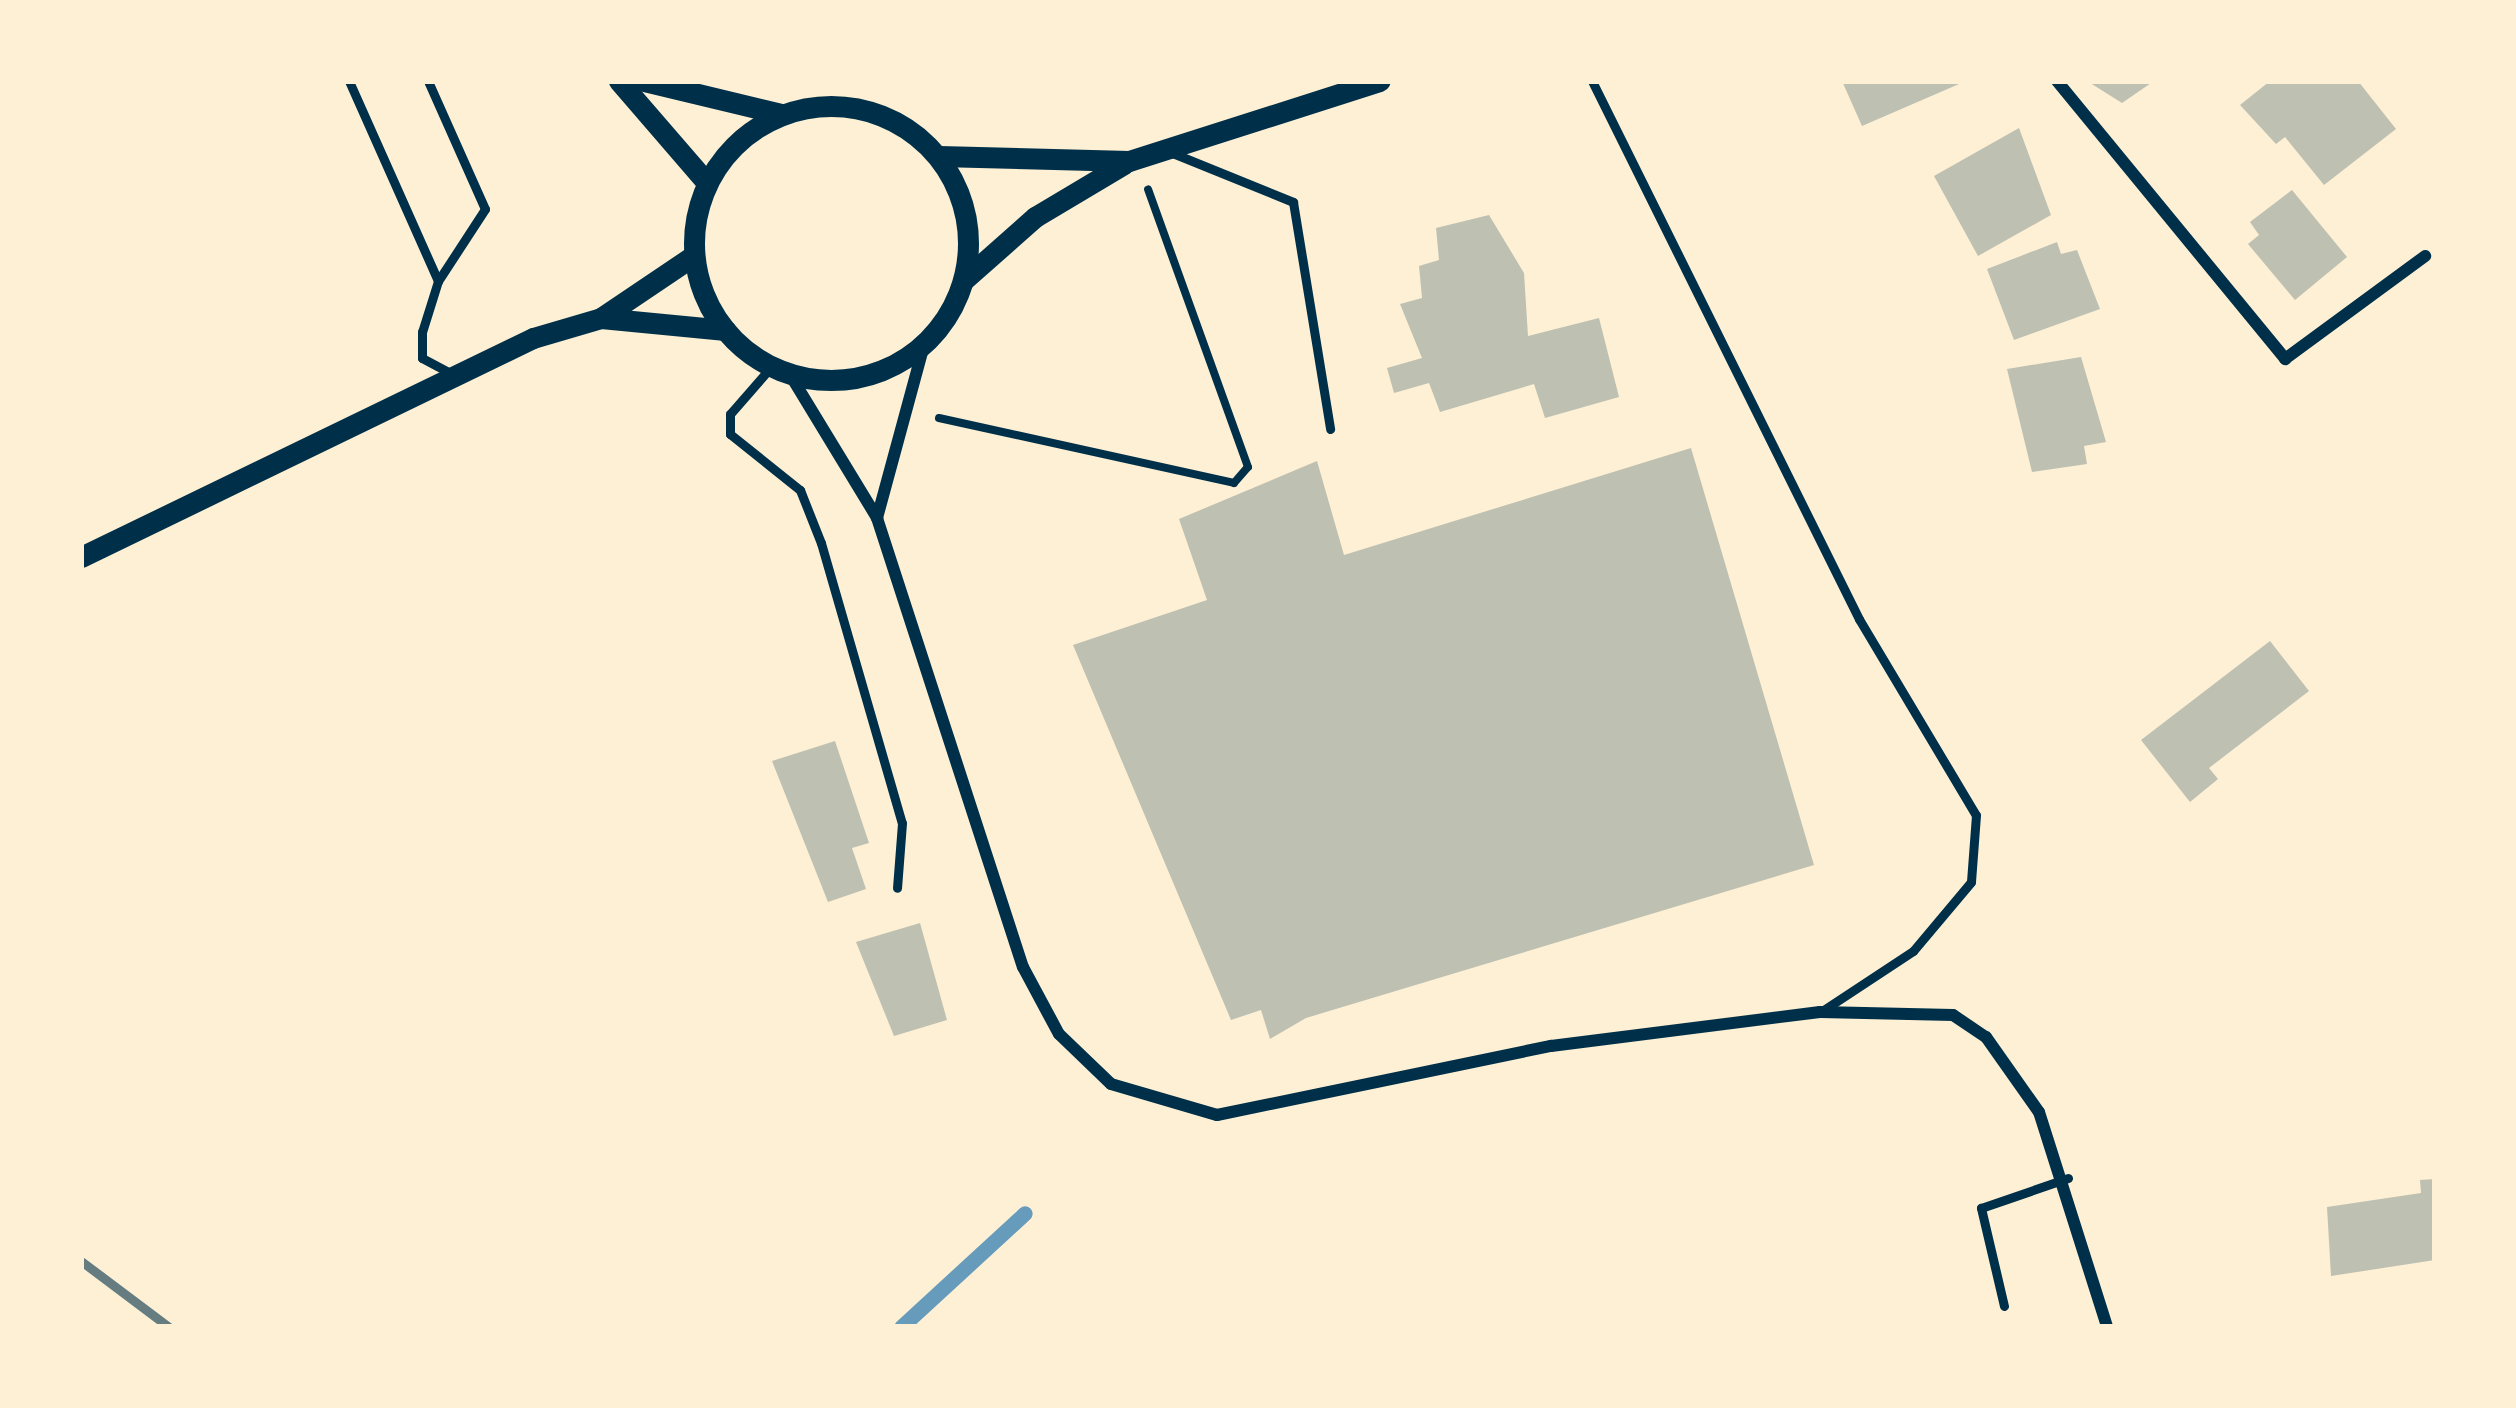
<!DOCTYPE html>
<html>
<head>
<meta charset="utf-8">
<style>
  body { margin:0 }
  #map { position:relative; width:2516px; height:1408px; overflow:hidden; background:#fdf0d5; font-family:Poppins,sans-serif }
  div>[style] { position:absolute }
  .stream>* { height:15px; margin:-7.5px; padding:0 7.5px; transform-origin:7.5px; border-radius:7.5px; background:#669bbc }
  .building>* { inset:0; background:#bec0b2 }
  .path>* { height:8px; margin:-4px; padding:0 4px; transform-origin:4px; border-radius:4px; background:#003049 }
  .service>* { height:9px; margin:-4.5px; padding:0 4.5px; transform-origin:4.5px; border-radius:4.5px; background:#003049 }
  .minor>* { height:12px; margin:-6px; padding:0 6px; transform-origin:6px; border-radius:6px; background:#003049 }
  .tertiary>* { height:21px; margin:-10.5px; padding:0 10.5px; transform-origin:10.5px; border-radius:10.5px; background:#003049 }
  .tertiary>.ring { margin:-10.5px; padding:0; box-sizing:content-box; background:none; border:21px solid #003049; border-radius:50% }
  .rail>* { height:9px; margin:-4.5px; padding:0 4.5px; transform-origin:4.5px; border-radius:4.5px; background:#657d81 }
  span { translate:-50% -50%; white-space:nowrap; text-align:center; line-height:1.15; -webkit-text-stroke:12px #fdf0d5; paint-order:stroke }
  .frame { position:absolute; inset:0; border:84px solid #fdf0d5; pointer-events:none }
</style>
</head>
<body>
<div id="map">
  <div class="stream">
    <div style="left:901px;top:1327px;width:168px;rotate:-42.6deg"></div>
  </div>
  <div class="building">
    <div style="clip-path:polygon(1842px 81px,1966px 81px,1862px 126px)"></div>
    <div style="clip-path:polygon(2087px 81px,2154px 81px,2122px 103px)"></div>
    <div style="clip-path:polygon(2270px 81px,2358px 81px,2396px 129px,2324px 185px,2285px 137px,2276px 144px,2240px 105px)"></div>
    <div style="clip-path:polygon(2019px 128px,2051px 215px,1978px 256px,1934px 176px)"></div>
    <div style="clip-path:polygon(2292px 190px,2347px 257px,2295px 300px,2248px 244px,2259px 235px,2250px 222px)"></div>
    <div style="clip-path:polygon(1489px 215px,1524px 273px,1528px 336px,1599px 318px,1619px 397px,1545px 418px,1534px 384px,1440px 412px,1429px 383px,1394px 393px,1387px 368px,1422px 358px,1400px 304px,1422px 298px,1419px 266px,1439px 260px,1436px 228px)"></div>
    <div style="clip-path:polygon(2057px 242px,2061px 254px,2077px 250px,2100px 309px,2014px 340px,1987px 269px)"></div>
    <div style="clip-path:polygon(2081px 357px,2106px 442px,2084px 446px,2087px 464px,2032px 472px,2007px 369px)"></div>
    <div style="clip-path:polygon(1691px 448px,1814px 865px,1306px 1018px,1270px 1039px,1261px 1010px,1231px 1020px,1073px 645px,1207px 600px,1179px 519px,1317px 461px,1344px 555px)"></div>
    <div style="clip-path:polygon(2270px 641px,2309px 691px,2209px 768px,2218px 779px,2190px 802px,2141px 740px)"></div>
    <div style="clip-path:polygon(835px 741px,869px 843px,852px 848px,866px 889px,828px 902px,772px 761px)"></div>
    <div style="clip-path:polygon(920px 923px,947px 1020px,894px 1036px,856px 942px)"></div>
    <div style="clip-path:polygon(2435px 1179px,2435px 1260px,2331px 1276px,2327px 1207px,2421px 1193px,2420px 1180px)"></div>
  </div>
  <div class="path">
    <div style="left:939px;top:418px;width:302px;rotate:12.4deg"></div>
    <div style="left:1234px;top:483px;width:21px;rotate:-49deg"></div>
    <div style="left:1248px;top:467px;width:295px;rotate:-109.8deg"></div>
  </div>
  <div class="service">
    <div style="left:349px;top:81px;width:219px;rotate:66deg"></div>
    <div style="left:428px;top:81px;width:140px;rotate:66deg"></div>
    <div style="left:485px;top:209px;width:86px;rotate:123.1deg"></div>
    <div style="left:438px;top:281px;width:53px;rotate:107.4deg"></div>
    <div style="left:422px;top:332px;width:26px;rotate:90deg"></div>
    <div style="left:422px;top:358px;width:32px;rotate:28deg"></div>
    <div style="left:1592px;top:81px;width:601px;rotate:63.61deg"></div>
    <div style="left:1859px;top:619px;width:228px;rotate:59.2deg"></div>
    <div style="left:1976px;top:815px;width:67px;rotate:94.3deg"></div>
    <div style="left:1971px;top:882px;width:90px;rotate:130deg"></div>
    <div style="left:1913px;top:951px;width:109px;rotate:146.6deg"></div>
    <div style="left:1170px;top:152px;width:133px;rotate:22.1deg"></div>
    <div style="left:1293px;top:202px;width:230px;rotate:80.7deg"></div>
    <div style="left:771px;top:367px;width:62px;rotate:131.1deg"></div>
    <div style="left:730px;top:414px;width:20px;rotate:90deg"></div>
    <div style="left:730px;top:434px;width:90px;rotate:38.7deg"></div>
    <div style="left:800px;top:490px;width:57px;rotate:68.4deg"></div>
    <div style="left:821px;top:543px;width:291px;rotate:73.9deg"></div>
    <div style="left:902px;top:823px;width:65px;rotate:94.4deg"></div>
    <div style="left:2004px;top:1306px;width:101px;rotate:-103.2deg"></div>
    <div style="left:1981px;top:1208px;width:92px;rotate:-19deg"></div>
  </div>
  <div class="minor">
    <div style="left:2057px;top:81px;width:360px;rotate:50.6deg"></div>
    <div style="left:2285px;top:359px;width:174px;rotate:-36.3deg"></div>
    <div style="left:789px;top:373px;width:170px;rotate:58.7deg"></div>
    <div style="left:877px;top:518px;width:472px;rotate:72deg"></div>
    <div style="left:1023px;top:967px;width:76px;rotate:61.8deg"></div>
    <div style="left:1059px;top:1034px;width:72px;rotate:43.9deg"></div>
    <div style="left:1111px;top:1084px;width:110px;rotate:16.3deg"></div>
    <div style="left:1217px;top:1115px;width:341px;rotate:-11.7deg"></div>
    <div style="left:1551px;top:1046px;width:271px;rotate:-7.2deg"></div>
    <div style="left:1820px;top:1012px;width:133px;rotate:1.3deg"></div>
    <div style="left:1953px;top:1015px;width:40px;rotate:34deg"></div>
    <div style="left:1986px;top:1037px;width:92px;rotate:54.8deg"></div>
    <div style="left:2039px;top:1112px;width:225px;rotate:72.4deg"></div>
    <div style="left:877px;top:518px;width:179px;rotate:-74.8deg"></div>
  </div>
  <div class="tertiary">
    <div style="left:619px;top:81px;width:135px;rotate:49.2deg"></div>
    <div style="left:644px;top:81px;width:141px;rotate:13.5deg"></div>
    <div class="ring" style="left:694px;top:106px;width:253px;height:253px"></div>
    <div style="left:939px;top:156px;width:190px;rotate:1.5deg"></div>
    <div style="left:1129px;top:161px;width:263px;rotate:-17.7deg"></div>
    <div style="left:965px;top:279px;width:94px;rotate:-41.5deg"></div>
    <div style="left:1035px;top:217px;width:104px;rotate:-30.8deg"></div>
    <div style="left:601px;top:318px;width:125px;rotate:5.5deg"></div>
    <div style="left:81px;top:557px;width:502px;rotate:-25.85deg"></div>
    <div style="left:533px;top:338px;width:71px;rotate:-16.4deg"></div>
    <div style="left:601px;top:318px;width:111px;rotate:-34deg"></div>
  </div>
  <div class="rail">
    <div style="left:81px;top:1261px;width:110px;rotate:36.9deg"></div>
  </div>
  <div class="frame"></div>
</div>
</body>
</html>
